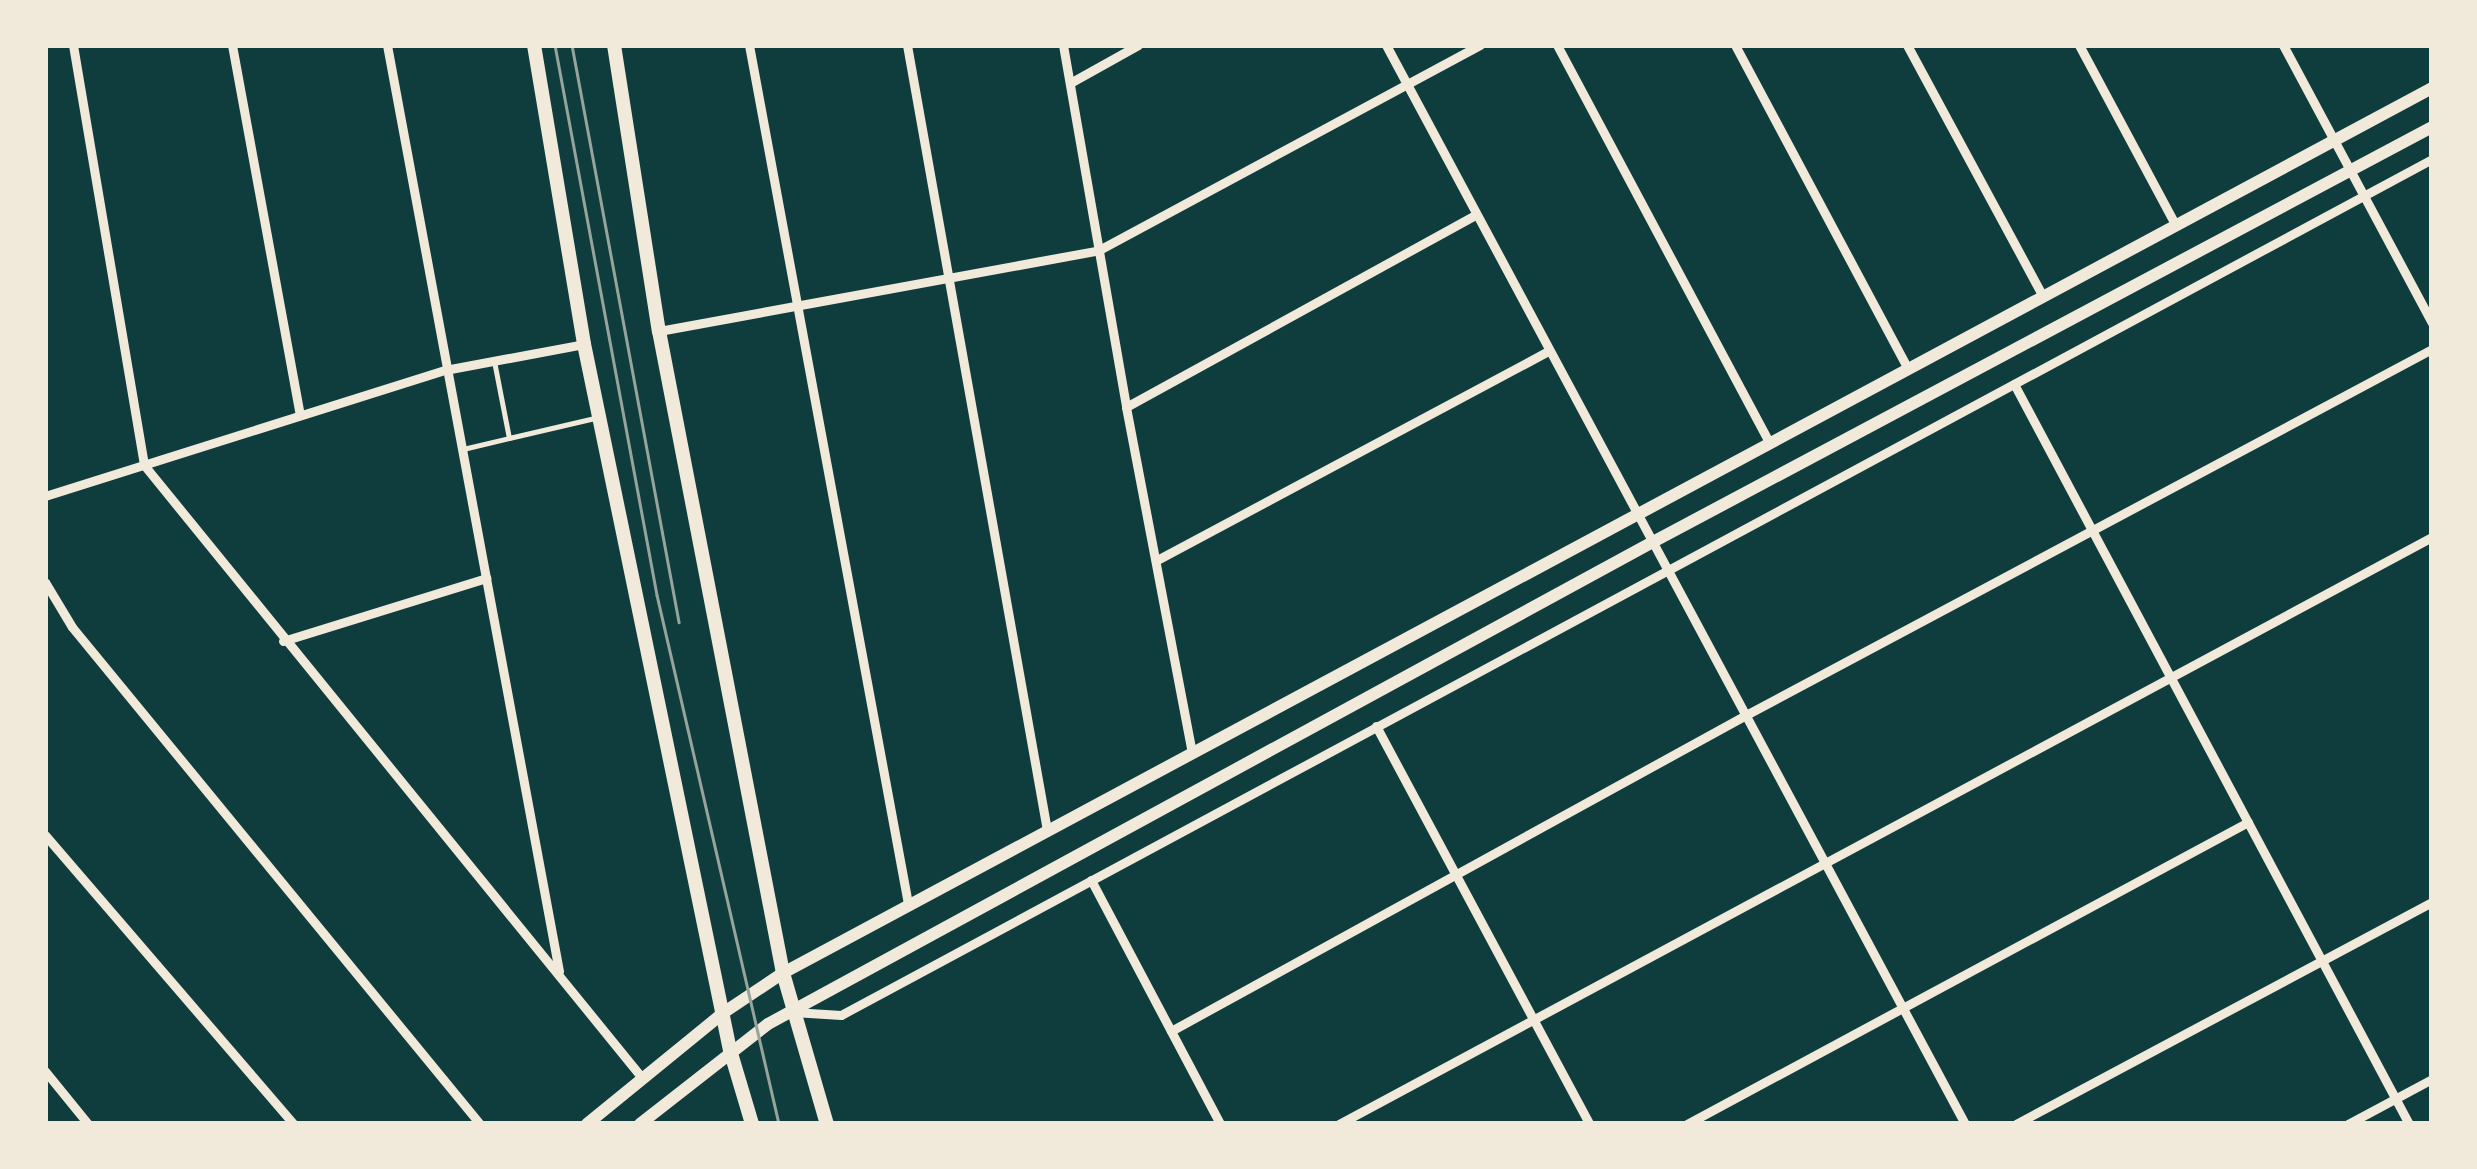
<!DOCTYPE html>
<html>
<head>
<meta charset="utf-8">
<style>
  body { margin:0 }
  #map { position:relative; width:2477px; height:1169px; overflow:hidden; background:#0f3d3e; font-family:"Noto Sans",sans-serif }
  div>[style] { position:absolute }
  .service>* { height:5px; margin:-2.5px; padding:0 2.5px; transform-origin:2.5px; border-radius:2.5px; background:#f1e9da }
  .minor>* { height:9px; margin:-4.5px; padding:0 4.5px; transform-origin:4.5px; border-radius:4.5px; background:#f1e9da }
  .secondary>* { height:12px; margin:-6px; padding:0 6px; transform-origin:6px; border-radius:6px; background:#f1e9da }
  .primary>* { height:14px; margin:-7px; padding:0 7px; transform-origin:7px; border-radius:7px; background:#f1e9da }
  .tram>* { height:2.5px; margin:-1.25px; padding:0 1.25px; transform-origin:1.25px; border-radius:1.25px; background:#97a49c }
  span { translate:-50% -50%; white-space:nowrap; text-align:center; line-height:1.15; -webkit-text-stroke:10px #f1e9da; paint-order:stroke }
  .frame { position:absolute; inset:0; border:48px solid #f1e9da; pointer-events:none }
</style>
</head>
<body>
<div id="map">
  <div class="service">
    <div style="left:494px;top:361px;width:78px;rotate:79deg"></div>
    <div style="left:509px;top:438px;width:88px;rotate:-13.1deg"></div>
    <div style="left:463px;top:449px;width:47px;rotate:-13.4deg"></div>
  </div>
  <div class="minor">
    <div style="left:73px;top:45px;width:426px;rotate:80.4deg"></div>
    <div style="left:144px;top:465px;width:791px;rotate:50.9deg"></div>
    <div style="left:232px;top:45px;width:376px;rotate:79.6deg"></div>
    <div style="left:387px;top:45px;width:942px;rotate:79.48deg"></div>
    <div style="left:749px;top:45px;width:874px;rotate:79.51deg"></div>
    <div style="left:907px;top:45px;width:797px;rotate:79.89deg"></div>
    <div style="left:1063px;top:45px;width:367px;rotate:80.1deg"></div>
    <div style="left:1126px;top:407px;width:351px;rotate:79.2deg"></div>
    <div style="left:1386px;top:45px;width:1225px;rotate:61.78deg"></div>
    <div style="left:1557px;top:45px;width:452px;rotate:61.9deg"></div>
    <div style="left:1735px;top:45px;width:367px;rotate:61.9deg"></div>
    <div style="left:1907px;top:45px;width:286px;rotate:61.6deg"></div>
    <div style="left:2079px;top:45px;width:205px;rotate:61.8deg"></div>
    <div style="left:2283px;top:45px;width:315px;rotate:61.8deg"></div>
    <div style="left:1070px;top:83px;width:78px;rotate:-29.2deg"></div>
    <div style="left:659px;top:331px;width:447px;rotate:-10.4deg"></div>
    <div style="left:1099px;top:250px;width:433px;rotate:-28.3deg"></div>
    <div style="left:2014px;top:384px;width:839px;rotate:61.91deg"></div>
    <div style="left:1126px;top:407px;width:398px;rotate:-28.8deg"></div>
    <div style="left:45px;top:496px;width:419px;rotate:-17.5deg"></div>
    <div style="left:445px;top:370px;width:141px;rotate:-10.6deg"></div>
    <div style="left:1157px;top:560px;width:443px;rotate:-28.1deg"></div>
    <div style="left:45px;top:582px;width:52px;rotate:59deg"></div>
    <div style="left:72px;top:627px;width:643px;rotate:50.62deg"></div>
    <div style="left:283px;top:641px;width:213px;rotate:-17.2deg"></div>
    <div style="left:1376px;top:726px;width:451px;rotate:61.8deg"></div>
    <div style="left:45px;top:835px;width:381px;rotate:49.3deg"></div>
    <div style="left:1091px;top:880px;width:276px;rotate:62.1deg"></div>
    <div style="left:793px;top:1012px;width:48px;rotate:3.6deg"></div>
    <div style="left:841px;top:1015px;width:1807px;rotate:-28.28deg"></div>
    <div style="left:1171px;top:1031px;width:654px;rotate:-28.8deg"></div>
    <div style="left:1744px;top:716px;width:780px;rotate:-28.08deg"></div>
    <div style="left:45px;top:1071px;width:68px;rotate:50.9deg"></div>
    <div style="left:1339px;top:1124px;width:1241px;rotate:-28.24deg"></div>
    <div style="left:1687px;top:1124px;width:637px;rotate:-28.29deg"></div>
    <div style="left:2016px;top:1124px;width:472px;rotate:-28.1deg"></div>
    <div style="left:2348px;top:1124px;width:95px;rotate:-28.2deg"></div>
  </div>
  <div class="secondary">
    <div style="left:587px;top:1124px;width:176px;rotate:-39.2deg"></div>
    <div style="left:723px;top:1013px;width:72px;rotate:-33.7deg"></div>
    <div style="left:783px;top:973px;width:1871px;rotate:-28.22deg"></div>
    <div style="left:640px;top:1124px;width:162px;rotate:-38deg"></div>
    <div style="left:768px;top:1024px;width:1006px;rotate:-28.58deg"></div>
    <div style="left:1651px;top:543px;width:885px;rotate:-28.04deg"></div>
  </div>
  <div class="primary">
    <div style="left:534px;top:45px;width:303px;rotate:80.5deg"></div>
    <div style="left:584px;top:344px;width:721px;rotate:78.32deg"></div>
    <div style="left:730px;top:1050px;width:77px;rotate:73.4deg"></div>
    <div style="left:614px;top:45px;width:290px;rotate:81.1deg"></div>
    <div style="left:659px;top:331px;width:654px;rotate:79.07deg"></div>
    <div style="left:783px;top:973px;width:157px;rotate:73.8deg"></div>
  </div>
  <div class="tram">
    <div style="left:555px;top:45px;width:559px;rotate:79.49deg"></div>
    <div style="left:657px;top:595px;width:543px;rotate:77.01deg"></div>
    <div style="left:572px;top:45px;width:587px;rotate:79.49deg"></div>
  </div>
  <div class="frame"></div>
</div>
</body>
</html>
